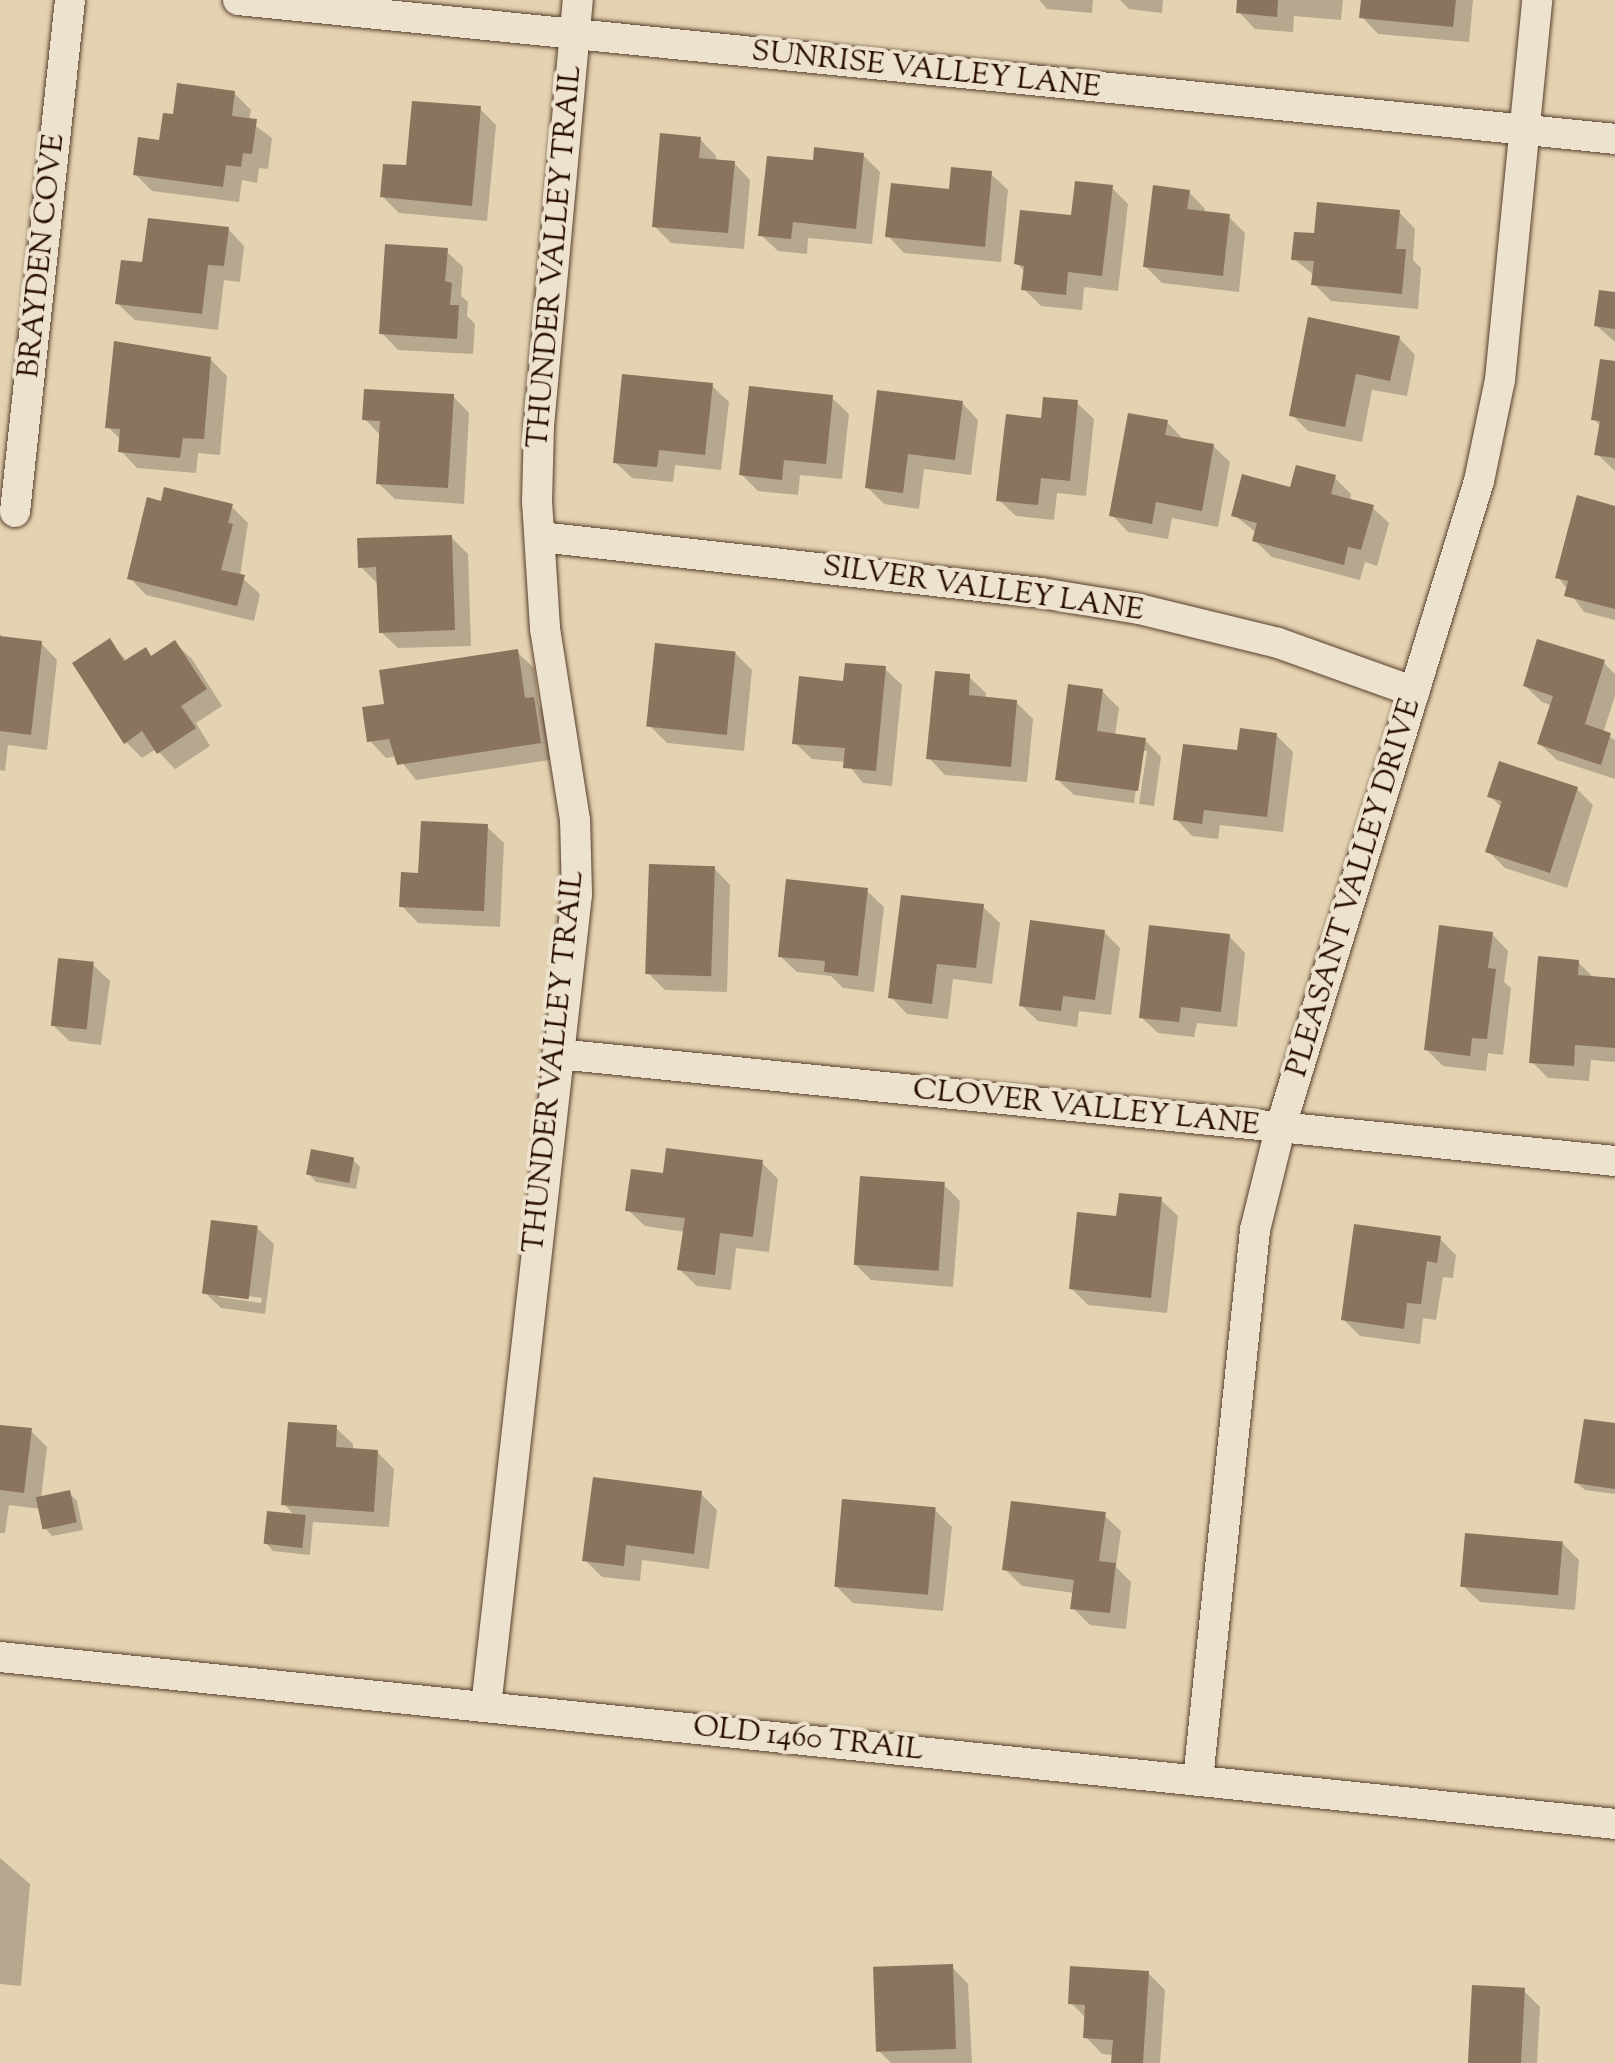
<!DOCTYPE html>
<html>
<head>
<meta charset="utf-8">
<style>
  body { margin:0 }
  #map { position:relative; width:1615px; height:2063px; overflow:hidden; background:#e4d3b2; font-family:"Sorts Mill Goudy",serif }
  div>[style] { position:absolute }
  .shadow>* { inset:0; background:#0003 }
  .building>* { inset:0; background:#8a745d; transform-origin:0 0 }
  .roads { filter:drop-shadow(0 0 2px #583e2c) drop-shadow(0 0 2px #583e2c) }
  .minor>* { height:30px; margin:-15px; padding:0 15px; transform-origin:15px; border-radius:15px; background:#ede2cd }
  span { translate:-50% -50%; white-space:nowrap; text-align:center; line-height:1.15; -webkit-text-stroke:8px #ede2cd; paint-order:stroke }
  .street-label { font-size:30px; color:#290d00 }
</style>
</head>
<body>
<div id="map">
  <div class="shadow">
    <div style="clip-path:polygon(1039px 0,1093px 0,1092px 13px,1047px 9px)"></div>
    <div style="clip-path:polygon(1120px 0,1163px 0,1162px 13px,1129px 9px)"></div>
    <div style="clip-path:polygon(1240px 0,1343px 0,1341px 20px,1294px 16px,1293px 32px,1255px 29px,1239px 12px)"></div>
    <div style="clip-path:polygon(1363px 0,1473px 0,1469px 42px,1378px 34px,1362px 17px)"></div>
    <div style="clip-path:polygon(234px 93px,251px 110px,249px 121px,272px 138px,268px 169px,259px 168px,257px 183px,242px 180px,239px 202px,152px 191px,136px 175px,162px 143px,175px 117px)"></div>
    <div style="clip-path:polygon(480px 109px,496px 125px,487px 221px,399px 213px,382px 196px,408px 168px)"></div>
    <div style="clip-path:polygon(700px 139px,716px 156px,716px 162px,734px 163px,750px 180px,744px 249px,671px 243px,654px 226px)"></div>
    <div style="clip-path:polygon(863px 155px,880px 172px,872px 244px,808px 238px,807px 254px,778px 251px,761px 235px,815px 163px)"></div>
    <div style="clip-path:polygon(991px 174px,1008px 190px,1001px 262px,904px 253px,888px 236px,951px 191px)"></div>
    <div style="clip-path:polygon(1112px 188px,1128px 204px,1118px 291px,1084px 287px,1082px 310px,1041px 306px,1024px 289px,1026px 273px,1017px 263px)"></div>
    <div style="clip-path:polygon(1189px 192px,1205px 209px,1204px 214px,1229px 217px,1245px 233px,1239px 292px,1162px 283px,1145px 266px)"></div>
    <div style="clip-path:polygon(1399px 212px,1415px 229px,1413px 260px,1421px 268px,1418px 309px,1331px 301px,1314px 284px,1315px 276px,1294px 259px,1316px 236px)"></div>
    <div style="clip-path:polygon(228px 229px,244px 246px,240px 282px,224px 280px,218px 330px,135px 320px,118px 304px,144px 265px)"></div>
    <div style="clip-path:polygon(446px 251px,463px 267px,461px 296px,468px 302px,467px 316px,475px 324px,473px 354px,398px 350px,382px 333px)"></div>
    <div style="clip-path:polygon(1615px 295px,1615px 342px,1597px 326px)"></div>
    <div style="clip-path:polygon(1399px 338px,1415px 355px,1407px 396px,1372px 390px,1362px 442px,1308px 431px,1292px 415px)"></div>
    <div style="clip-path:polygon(210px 359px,227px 376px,220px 455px,198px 453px,196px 473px,137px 468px,121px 451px,122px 441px,108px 427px)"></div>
    <div style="clip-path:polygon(1615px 363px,1615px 471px,1597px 454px,1601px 427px,1594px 419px)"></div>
    <div style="clip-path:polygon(712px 386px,729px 402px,721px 470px,675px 465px,673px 482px,632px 478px,615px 462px)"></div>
    <div style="clip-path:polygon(453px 396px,469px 413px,464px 504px,395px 499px,378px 483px,381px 436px,365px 419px)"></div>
    <div style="clip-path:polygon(832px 398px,849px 414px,842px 479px,800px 475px,798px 495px,758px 491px,741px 474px)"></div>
    <div style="clip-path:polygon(962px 403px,978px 420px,971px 475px,924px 469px,919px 509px,884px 504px,867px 487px)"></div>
    <div style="clip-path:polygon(1077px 403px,1094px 419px,1086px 496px,1057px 493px,1054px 520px,1016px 516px,999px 500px)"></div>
    <div style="clip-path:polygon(1167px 422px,1183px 439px,1213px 446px,1230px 462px,1218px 527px,1172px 518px,1168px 539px,1128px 532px,1112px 515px)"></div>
    <div style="clip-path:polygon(1335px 478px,1351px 494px,1350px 501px,1372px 507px,1389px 523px,1377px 566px,1365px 562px,1360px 580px,1272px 557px,1255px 541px,1257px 533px,1234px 515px,1292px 490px)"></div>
    <div style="clip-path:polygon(163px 504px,232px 507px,248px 523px,240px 576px,260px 594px,254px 621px,146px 595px,130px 578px)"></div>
    <div style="clip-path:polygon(1615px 508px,1615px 620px,1584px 612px,1558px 577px)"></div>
    <div style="clip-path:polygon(451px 537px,468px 554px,471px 646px,398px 648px,381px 632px,377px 583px,361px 567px)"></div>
    <div style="clip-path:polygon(0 634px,5px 639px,41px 643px,57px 660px,47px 750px,8px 745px,5px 771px,0 770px)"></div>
    <div style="clip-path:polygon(109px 641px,128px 662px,146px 651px,153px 658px,175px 643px,192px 659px,222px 706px,196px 723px,210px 746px,175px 769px,156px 749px,142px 758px,126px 742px)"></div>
    <div style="clip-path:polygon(517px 652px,534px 668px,539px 706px,550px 716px,556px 759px,416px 780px,397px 756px,386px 758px,370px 741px,387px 706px)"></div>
    <div style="clip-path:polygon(735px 653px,752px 670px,744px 751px,667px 743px,650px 726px)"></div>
    <div style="clip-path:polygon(1604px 663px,1615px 674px,1615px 696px,1603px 733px,1615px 740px,1615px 779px,1557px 760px,1540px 744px,1553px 706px,1542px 702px,1525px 686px)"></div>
    <div style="clip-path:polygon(885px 669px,902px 685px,892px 786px,863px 783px,846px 762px,812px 759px,795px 743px,845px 683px)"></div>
    <div style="clip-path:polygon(969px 677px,986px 693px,985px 699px,1016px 702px,1033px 719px,1027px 782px,945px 775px,929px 758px)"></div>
    <div style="clip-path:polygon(evenodd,1102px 691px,1119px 708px,1115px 736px,1145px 740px,1161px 757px,1154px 806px,1074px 795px,1057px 779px,1102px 691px,1141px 751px,1147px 751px,1139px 804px,1134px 803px,1141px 751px)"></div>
    <div style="clip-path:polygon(1276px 735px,1293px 752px,1283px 832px,1220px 825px,1218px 839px,1192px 836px,1176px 819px,1240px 753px)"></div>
    <div style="clip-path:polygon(1577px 789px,1593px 805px,1567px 888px,1505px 868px,1488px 851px,1502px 808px,1490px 796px)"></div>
    <div style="clip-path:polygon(487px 827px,504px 843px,500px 927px,418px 923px,402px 906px,420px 876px)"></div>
    <div style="clip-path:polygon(714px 868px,730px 885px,727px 992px,665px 990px,648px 973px)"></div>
    <div style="clip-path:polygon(867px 891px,884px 907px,874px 992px,843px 988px,831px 976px,797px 972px,780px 956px)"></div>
    <div style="clip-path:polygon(983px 907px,1000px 923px,992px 984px,953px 979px,948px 1019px,907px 1014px,891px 997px)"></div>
    <div style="clip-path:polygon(1104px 932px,1120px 948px,1111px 1015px,1079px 1011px,1077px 1027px,1038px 1021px,1021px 1005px)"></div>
    <div style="clip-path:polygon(1492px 934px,1508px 951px,1504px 982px,1511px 988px,1503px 1055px,1488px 1053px,1486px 1071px,1443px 1066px,1427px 1050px)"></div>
    <div style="clip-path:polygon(1229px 936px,1245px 953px,1237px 1027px,1197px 1023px,1194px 1037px,1158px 1033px,1141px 1017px)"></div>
    <div style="clip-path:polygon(1578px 962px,1595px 979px,1615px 981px,1615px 1062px,1591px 1060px,1589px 1081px,1548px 1078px,1532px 1062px)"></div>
    <div style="clip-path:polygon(93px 965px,110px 981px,101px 1045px,69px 1041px,52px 1024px)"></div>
    <div style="clip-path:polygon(352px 1159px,360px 1167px,356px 1189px,316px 1182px,309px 1174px)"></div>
    <div style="clip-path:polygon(761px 1162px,778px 1179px,769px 1252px,736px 1248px,731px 1290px,697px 1286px,680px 1270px,685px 1232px,645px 1226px,628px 1210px,665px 1176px)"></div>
    <div style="clip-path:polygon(944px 1185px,960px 1201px,953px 1287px,871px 1280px,855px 1264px)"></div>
    <div style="clip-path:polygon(1161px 1200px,1178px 1216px,1167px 1313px,1088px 1305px,1071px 1288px,1119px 1219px)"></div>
    <div style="clip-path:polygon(evenodd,257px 1228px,274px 1244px,265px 1314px,221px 1308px,204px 1292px,257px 1228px,219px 1292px,262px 1298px,261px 1303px,219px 1297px,219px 1292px)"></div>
    <div style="clip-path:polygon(1439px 1238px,1456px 1255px,1453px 1278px,1443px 1277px,1436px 1320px,1423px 1318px,1420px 1344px,1360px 1336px,1343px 1319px)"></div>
    <div style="clip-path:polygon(1615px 1426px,1615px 1494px,1585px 1490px,1577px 1483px)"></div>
    <div style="clip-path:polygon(0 1427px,31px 1431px,47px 1447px,41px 1499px,69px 1493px,77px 1501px,83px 1530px,52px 1536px,45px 1528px,41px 1509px,9px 1505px,5px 1533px,0 1533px)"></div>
    <div style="clip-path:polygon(336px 1428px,353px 1444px,353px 1451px,377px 1452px,394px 1469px,389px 1527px,313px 1522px,310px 1555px,273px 1551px,266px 1543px,296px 1517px,284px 1504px)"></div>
    <div style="clip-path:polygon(700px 1493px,717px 1510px,709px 1569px,642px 1560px,640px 1581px,602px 1577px,585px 1560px)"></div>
    <div style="clip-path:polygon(935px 1510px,952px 1527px,943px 1611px,853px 1603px,836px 1586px)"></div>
    <div style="clip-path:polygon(1104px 1515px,1121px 1531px,1116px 1567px,1131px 1582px,1126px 1629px,1090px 1625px,1073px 1608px,1075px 1593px,1022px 1586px,1005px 1569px)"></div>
    <div style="clip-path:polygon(1562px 1543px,1579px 1560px,1575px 1610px,1480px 1602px,1463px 1586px)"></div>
    <div style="clip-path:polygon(0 1858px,30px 1884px,21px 1986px,0 1984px)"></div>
    <div style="clip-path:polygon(952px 1967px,968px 1984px,972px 2063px,891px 2063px,879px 2051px)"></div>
    <div style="clip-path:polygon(1148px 1973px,1165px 1990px,1160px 2063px,1114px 2063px,1114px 2055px,1102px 2054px,1086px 2037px,1087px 2019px,1071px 2003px)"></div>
    <div style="clip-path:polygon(1524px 1991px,1540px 2007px,1537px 2063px,1470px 2063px)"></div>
  </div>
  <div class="building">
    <div style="clip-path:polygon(1237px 0,1278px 0,1277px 17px,1236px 13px)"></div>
    <div style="clip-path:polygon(1361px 0,1456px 0,1453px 27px,1359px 18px)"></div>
    <div style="clip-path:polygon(177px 83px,235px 91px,232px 116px,257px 119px,252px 154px,243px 153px,241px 167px,226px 165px,223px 187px,133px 175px,138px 137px,159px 140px,163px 113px,173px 114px)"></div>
    <div style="clip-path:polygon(412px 101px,481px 106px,472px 206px,380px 197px,383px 164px,406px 165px)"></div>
    <div style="clip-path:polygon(660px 133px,701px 137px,699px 158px,735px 161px,728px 233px,652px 227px)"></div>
    <div style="clip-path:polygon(814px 147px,864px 153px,856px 229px,793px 222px,791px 239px,758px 236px,767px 156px,813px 160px)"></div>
    <div style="clip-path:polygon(951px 167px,992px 171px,985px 247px,885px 237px,891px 183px,949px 189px)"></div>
    <div style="clip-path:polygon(1075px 181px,1113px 185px,1102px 276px,1068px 272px,1066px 295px,1021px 290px,1024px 266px,1014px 264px,1020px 210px,1071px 215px)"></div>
    <div style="clip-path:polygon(1153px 185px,1190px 190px,1187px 209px,1230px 214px,1223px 276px,1143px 267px)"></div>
    <div style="clip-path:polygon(1317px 202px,1400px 210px,1396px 249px,1406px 249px,1402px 294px,1311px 285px,1314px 261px,1291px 260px,1294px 232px,1314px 233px)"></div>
    <div style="clip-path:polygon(148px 218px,229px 227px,224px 266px,208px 265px,202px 314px,115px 304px,121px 260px,142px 262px)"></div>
    <div style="clip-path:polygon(385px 244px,448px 248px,445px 281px,452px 283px,450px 305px,459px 305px,457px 339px,379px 334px)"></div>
    <div style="clip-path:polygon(1599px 290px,1615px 292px,1615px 329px,1594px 326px)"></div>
    <div style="clip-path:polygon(1308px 317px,1400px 336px,1390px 381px,1356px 374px,1345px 427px,1289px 416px)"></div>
    <div style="clip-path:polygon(114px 341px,211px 357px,204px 439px,183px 438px,180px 458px,118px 452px,120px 429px,105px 428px)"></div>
    <div style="clip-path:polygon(1600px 359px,1615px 361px,1615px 458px,1594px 455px,1600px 421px,1591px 420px)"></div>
    <div style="clip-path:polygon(622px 374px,713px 383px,705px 455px,659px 450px,657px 467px,613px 463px)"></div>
    <div style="clip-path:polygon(749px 386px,833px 395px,826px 464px,784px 460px,782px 480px,739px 475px)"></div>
    <div style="clip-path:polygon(364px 389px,454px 394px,448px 488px,376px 484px,380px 421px,362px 420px)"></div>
    <div style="clip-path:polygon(877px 390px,963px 401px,955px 460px,908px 454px,903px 493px,865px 488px)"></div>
    <div style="clip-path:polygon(1043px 397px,1078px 400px,1070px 481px,1041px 478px,1038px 505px,996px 501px,1006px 414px,1041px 418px)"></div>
    <div style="clip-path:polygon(1128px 413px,1168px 420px,1165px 435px,1214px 444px,1202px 511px,1156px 502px,1152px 524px,1109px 516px)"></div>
    <div style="clip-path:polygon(1296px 465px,1336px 475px,1331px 494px,1374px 505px,1361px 550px,1348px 547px,1344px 565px,1252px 541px,1257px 523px,1231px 516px,1242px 474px,1290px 487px)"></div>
    <div style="clip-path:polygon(164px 487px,233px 504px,228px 523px,233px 524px,221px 570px,245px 575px,237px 606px,127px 579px,147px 497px,161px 501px)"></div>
    <div style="clip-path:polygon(1577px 495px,1615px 506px,1615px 609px,1564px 596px,1568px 581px,1555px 578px)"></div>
    <div style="clip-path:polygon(452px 535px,455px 630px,379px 633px,376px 567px,358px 568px,357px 538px)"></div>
    <div style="clip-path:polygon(0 636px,42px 641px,31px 735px,0 731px)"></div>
    <div style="clip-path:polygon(110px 638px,124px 661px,146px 647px,151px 656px,175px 640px,207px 689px,181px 706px,196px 728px,157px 754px,142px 731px,124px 744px,72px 663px)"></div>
    <div style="clip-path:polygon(1537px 639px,1605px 660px,1585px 724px,1611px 733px,1601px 765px,1537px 744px,1553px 696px,1523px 686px)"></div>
    <div style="left:655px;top:643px;width:81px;height:84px;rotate:6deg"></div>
    <div style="clip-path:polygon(518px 649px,525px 698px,534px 697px,541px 743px,397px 765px,389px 739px,367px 742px,362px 707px,384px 704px,379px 670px)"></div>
    <div style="clip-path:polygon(845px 663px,886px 666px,876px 771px,843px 768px,845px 748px,792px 744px,799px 676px,843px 681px)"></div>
    <div style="clip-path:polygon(935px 671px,970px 674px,969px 695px,1017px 700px,1011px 767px,926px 759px)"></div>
    <div style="clip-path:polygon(1068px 684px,1103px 689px,1097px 731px,1146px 738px,1138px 791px,1055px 780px)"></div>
    <div style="clip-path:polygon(1240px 728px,1277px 733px,1267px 817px,1204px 810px,1202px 824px,1173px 820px,1183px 744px,1237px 750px)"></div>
    <div style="clip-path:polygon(1499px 761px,1578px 787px,1550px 873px,1485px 852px,1502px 801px,1487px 797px)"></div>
    <div style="clip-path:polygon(421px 821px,488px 824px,484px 911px,399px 907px,401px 872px,418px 873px)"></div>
    <div style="left:649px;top:864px;width:66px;height:110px;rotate:2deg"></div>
    <div style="clip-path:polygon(786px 879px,868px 888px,858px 976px,824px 972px,825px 961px,778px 957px)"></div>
    <div style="clip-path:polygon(901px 895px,984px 904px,976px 968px,937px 964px,932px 1004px,888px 998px)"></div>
    <div style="clip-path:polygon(1030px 920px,1105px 930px,1095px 1000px,1063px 996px,1061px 1011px,1019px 1006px)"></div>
    <div style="clip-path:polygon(1149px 925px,1230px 934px,1221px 1012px,1181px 1007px,1179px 1022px,1139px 1018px)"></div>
    <div style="clip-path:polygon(1439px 925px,1493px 932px,1488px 968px,1496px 969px,1487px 1039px,1472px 1038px,1470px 1056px,1424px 1050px)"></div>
    <div style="clip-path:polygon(1538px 956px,1579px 960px,1578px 975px,1615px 978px,1615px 1048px,1575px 1045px,1574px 1066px,1529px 1063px)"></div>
    <div style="left:58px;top:958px;width:36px;height:68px;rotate:6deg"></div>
    <div style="clip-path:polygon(666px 1148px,763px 1160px,753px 1237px,720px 1233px,715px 1275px,677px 1270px,685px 1218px,625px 1211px,631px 1169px,663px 1173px)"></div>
    <div style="left:311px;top:1149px;width:44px;height:26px;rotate:11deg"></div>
    <div style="left:860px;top:1176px;width:85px;height:89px;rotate:4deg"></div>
    <div style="clip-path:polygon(1119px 1193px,1162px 1197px,1151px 1298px,1069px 1289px,1077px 1212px,1116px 1216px)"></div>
    <div style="left:211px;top:1220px;width:47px;height:74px;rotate:7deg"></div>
    <div style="clip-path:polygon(1354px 1224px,1441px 1236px,1437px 1263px,1427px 1261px,1421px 1304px,1407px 1303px,1404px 1329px,1341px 1320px)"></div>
    <div style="clip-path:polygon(1584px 1419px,1615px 1423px,1615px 1489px,1574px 1483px)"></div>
    <div style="clip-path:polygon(288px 1422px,337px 1425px,336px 1447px,378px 1450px,374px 1512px,281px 1505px)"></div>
    <div style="clip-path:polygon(0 1425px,32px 1428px,24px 1493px,0 1490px)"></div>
    <div style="clip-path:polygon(593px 1477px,702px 1491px,694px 1554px,626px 1545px,624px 1566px,582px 1561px)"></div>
    <div style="left:70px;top:1490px;width:33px;height:35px;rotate:78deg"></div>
    <div style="left:842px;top:1499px;width:94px;height:88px;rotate:5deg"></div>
    <div style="clip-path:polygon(1011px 1501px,1106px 1512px,1099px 1561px,1116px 1563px,1110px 1613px,1070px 1609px,1074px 1580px,1002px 1570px)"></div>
    <div style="left:267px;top:1511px;width:39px;height:33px;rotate:6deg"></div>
    <div style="left:1465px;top:1533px;width:98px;height:54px;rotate:5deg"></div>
    <div style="left:953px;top:1964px;width:85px;height:80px;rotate:88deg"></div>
    <div style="clip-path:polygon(1070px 1966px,1149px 1971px,1143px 2063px,1111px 2063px,1113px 2040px,1083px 2038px,1085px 2005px,1068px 2004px)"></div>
    <div style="left:1472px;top:1985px;width:53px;height:78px;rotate:3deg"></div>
  </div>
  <div class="roads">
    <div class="minor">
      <div style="left:238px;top:0;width:1384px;rotate:5.76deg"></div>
      <div style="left:15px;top:512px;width:515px;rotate:-83.87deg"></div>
      <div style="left:541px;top:537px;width:503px;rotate:6.39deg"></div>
      <div style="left:1041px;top:593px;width:99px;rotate:9.3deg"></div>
      <div style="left:1139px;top:609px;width:143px;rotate:13.7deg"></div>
      <div style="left:1278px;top:643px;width:145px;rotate:19.7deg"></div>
      <div style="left:558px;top:1054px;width:1062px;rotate:5.78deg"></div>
      <div style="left:0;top:1657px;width:1624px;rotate:5.9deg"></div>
      <div style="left:486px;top:1707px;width:818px;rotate:-83.61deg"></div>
      <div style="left:577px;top:894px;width:74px;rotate:-91.5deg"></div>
      <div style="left:575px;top:820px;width:194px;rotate:-98.9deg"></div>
      <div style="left:545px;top:628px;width:126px;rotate:-93.6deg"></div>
      <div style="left:537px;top:502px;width:76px;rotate:-88.5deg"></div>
      <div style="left:539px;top:426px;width:428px;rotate:-84.8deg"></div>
      <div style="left:1198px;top:1780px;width:553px;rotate:-84.08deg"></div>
      <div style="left:1255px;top:1230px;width:104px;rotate:-76.1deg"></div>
      <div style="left:1280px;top:1129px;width:678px;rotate:-72.93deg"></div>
      <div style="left:1479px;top:481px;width:103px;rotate:-78.3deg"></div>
      <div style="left:1500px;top:380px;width:382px;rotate:-84.4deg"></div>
    </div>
  </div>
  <div class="street-label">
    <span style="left:926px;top:71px;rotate:6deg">SUNRISE VALLEY LANE</span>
    <span style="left:43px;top:256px;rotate:-84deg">BRAYDEN COVE</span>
    <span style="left:556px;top:257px;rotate:-85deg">THUNDER VALLEY TRAIL</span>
    <span style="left:983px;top:590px;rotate:8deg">SILVER VALLEY LANE</span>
    <span style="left:1355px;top:888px;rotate:-73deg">PLEASANT VALLEY DRIVE</span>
    <span style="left:555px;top:1062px;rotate:-84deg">THUNDER VALLEY TRAIL</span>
    <span style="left:1086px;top:1109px;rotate:6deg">CLOVER VALLEY LANE</span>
    <span style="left:808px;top:1740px;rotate:6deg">OLD 1460 TRAIL</span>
  </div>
</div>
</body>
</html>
